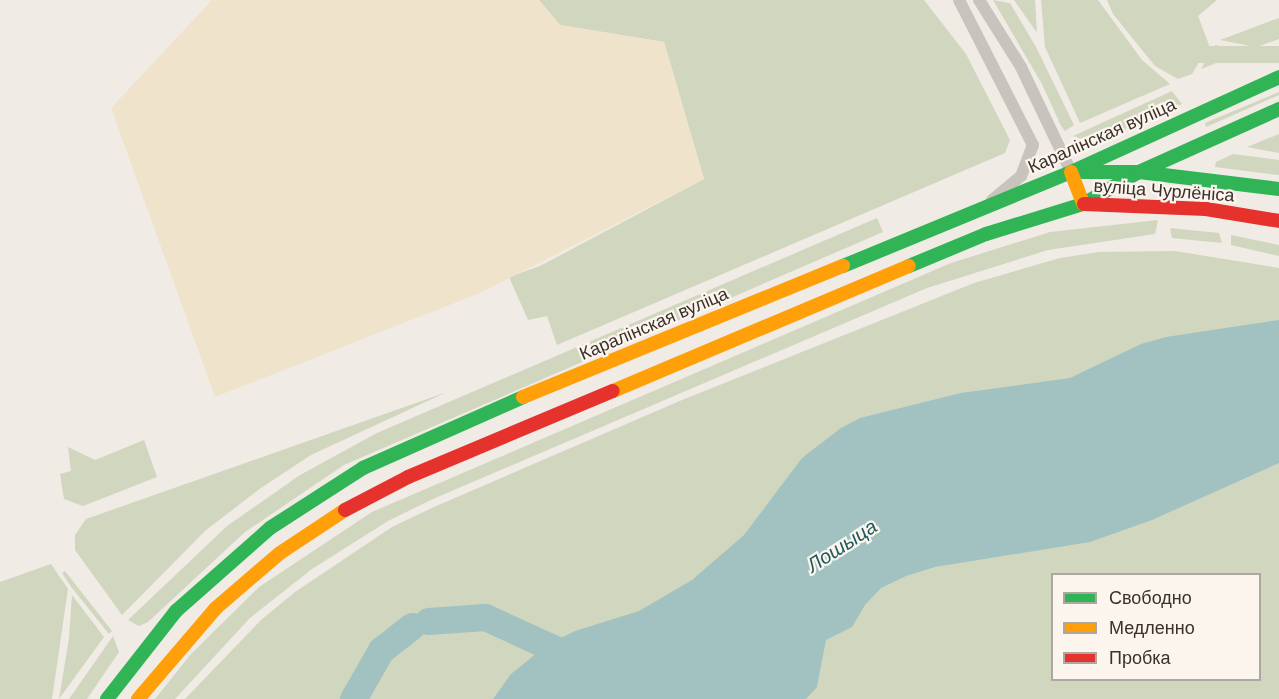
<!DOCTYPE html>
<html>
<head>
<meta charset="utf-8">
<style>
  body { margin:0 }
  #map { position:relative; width:1279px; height:699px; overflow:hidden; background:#f0ebe5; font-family:"DM Sans",sans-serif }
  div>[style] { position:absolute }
  .green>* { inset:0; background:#d1d6bf; transform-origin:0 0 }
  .sand>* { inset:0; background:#efe3cc }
  .water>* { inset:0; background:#a1c2c1 }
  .river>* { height:27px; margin:-13.5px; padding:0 13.5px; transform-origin:13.5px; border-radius:13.5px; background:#a1c2c1 }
  .street>* { height:12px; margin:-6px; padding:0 6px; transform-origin:6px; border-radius:6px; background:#c9c3be }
  .fast>* { height:14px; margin:-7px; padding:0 7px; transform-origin:7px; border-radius:7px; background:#30b455 }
  .slow>* { height:14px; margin:-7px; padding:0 7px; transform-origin:7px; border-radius:7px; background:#ff9f0a }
  .jam>* { height:14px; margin:-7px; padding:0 7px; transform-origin:7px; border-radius:7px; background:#e5322d }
  span { translate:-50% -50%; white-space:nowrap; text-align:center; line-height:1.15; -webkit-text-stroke:4.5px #fbf5ee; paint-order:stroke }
  .street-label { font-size:18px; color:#3b302b }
  .water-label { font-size:20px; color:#1f5a5e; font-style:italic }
  .legend { position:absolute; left:1051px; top:573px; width:210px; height:108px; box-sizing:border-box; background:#fbf5ee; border:2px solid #aea6a0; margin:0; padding:8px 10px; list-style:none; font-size:18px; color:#3b302b }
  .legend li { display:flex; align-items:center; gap:12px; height:30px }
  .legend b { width:30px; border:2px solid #aea6a0 }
</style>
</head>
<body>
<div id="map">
  <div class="green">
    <div style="clip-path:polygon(539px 0,924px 0,966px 54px,1010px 140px,1005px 153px,557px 345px,547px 316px,528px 320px,509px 277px,540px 266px,704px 179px,664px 42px,560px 25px)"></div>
    <div style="clip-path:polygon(993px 0,1010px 3px,1036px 47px,1074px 125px,1065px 131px,1061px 126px,1042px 84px)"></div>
    <div style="clip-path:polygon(1014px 0,1035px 0,1037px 33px)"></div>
    <div style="clip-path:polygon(1041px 0,1098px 0,1142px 60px,1170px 84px,1080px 123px,1045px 47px)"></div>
    <div style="clip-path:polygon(1107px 0,1217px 0,1198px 16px,1209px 45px,1192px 74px,1178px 79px,1155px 66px,1113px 14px)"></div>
    <div style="clip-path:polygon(1279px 18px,1279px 39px,1256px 47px,1220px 40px)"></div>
    <div style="clip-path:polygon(1215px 45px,1243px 50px,1244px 52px,1201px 69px)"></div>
    <div style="left:1279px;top:46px;width:17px;height:102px;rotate:90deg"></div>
    <div style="clip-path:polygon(1172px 91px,1182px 104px,1102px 139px,1087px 141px,1073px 136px)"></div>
    <div style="clip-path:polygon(1279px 92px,1279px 95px,1206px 127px,1205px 123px)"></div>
    <div style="clip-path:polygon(1279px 134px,1279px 153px,1247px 147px)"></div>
    <div style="clip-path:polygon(1233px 154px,1279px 160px,1279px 175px,1215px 167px,1216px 162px)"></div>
    <div style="clip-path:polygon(877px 218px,883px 232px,344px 465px,245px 532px,148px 622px,139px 626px,128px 620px,227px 526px,300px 475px,377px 433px)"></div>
    <div style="clip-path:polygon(1158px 220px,1155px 234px,1048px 250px,927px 288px,433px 499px,388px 521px,312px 569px,250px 618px,175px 699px,155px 699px,191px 654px,259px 587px,372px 512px,951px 263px,1050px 232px)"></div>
    <div style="clip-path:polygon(1170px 228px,1219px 233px,1222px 243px,1172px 238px)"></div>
    <div style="clip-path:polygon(1231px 235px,1279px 245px,1279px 256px,1231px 245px)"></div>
    <div style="clip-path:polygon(evenodd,1175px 251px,1279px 268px,1279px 699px,185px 699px,261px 620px,295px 592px,392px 527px,434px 507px,682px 400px,974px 283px,1060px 258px,1099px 252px,1175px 251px,1052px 574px,1260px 574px,1260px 680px,1052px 680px,1052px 574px)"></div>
    <div style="clip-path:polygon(447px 392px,311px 455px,261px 488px,206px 530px,122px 615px,75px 550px,75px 535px,86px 519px)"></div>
    <div style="clip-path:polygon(144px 440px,157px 477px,83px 506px,64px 499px,60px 474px,71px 471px,68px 447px,95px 460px)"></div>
    <div style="clip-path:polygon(51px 564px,68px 589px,52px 699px,0 699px,0 582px)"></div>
    <div style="clip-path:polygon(65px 571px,112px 631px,109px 634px,72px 588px,62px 573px)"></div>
    <div style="clip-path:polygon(72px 595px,104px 637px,59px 699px,69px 638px)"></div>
    <div style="clip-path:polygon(113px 636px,119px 652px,87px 699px,69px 699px)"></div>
  </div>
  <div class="sand">
    <div style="clip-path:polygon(212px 0,539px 0,560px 25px,664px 42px,704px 179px,480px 293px,215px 397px,111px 108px)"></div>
  </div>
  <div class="water">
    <div style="clip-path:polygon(1279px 320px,1279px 463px,1152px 520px,1090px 542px,935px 567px,906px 576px,881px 588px,865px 605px,852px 627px,826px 640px,817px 687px,806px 699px,493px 699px,511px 674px,548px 644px,575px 631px,639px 611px,692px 580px,744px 535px,802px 458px,841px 428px,860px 418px,961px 393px,1070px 378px,1141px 344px,1166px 337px)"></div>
  </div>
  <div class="river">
    <div style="left:428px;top:621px;width:57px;rotate:-4deg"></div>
    <div style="left:485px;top:617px;width:103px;rotate:24.6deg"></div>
    <div style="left:353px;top:699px;width:56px;rotate:-60.3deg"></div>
    <div style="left:381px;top:650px;width:39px;rotate:-38deg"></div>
  </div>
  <div class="street">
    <div style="left:959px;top:0;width:163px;rotate:63deg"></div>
    <div style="left:1033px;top:145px;width:33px;rotate:111deg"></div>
    <div style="left:1021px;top:176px;width:38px;rotate:140deg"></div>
    <div style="left:979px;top:0;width:79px;rotate:57.9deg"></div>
    <div style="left:1021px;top:67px;width:116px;rotate:64.5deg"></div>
  </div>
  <div class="fast">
    <div style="left:1078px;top:172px;width:61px"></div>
    <div style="left:1139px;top:172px;width:141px;rotate:6.9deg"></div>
    <div style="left:843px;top:266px;width:247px;rotate:-22.4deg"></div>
    <div style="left:1071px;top:172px;width:229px;rotate:-24.5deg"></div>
    <div style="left:909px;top:266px;width:83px;rotate:-22.6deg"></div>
    <div style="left:986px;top:234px;width:102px;rotate:-17.2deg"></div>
    <div style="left:1083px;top:204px;width:64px;rotate:-29.7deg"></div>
    <div style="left:1139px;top:172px;width:154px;rotate:-24.2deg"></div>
    <div style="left:107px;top:699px;width:112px;rotate:-51.9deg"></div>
    <div style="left:176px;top:611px;width:125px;rotate:-41.4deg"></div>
    <div style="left:270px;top:528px;width:111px;rotate:-32.8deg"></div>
    <div style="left:363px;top:468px;width:175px;rotate:-23.9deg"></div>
  </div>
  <div class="slow">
    <div style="left:1071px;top:172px;width:34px;rotate:69deg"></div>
    <div style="left:613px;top:391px;width:321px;rotate:-22.9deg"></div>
    <div style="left:523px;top:397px;width:346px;rotate:-22.3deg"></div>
    <div style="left:138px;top:699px;width:120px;rotate:-49.4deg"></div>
    <div style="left:216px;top:608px;width:84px;rotate:-40.7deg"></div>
    <div style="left:280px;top:553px;width:78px;rotate:-33.5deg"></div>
  </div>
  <div class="jam">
    <div style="left:1084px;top:204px;width:122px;rotate:2.3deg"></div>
    <div style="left:1206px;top:209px;width:74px;rotate:9.3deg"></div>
    <div style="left:345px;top:510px;width:71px;rotate:-27.6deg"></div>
    <div style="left:408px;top:477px;width:222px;rotate:-22.8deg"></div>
  </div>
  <div class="street-label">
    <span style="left:1102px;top:136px;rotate:-24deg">Каралінская вуліца</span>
    <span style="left:1164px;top:191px;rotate:4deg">вуліца Чурлёніса</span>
    <span style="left:654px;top:324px;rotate:-23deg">Каралінская вуліца</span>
  </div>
  <div class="water-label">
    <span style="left:842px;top:546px;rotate:-33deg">Лошыца</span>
  </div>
  <ul class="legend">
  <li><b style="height:8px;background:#30b455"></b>Свободно</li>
  <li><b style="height:8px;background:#ff9f0a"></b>Медленно</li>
  <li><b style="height:8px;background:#e5322d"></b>Пробка</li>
  </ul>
</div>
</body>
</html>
